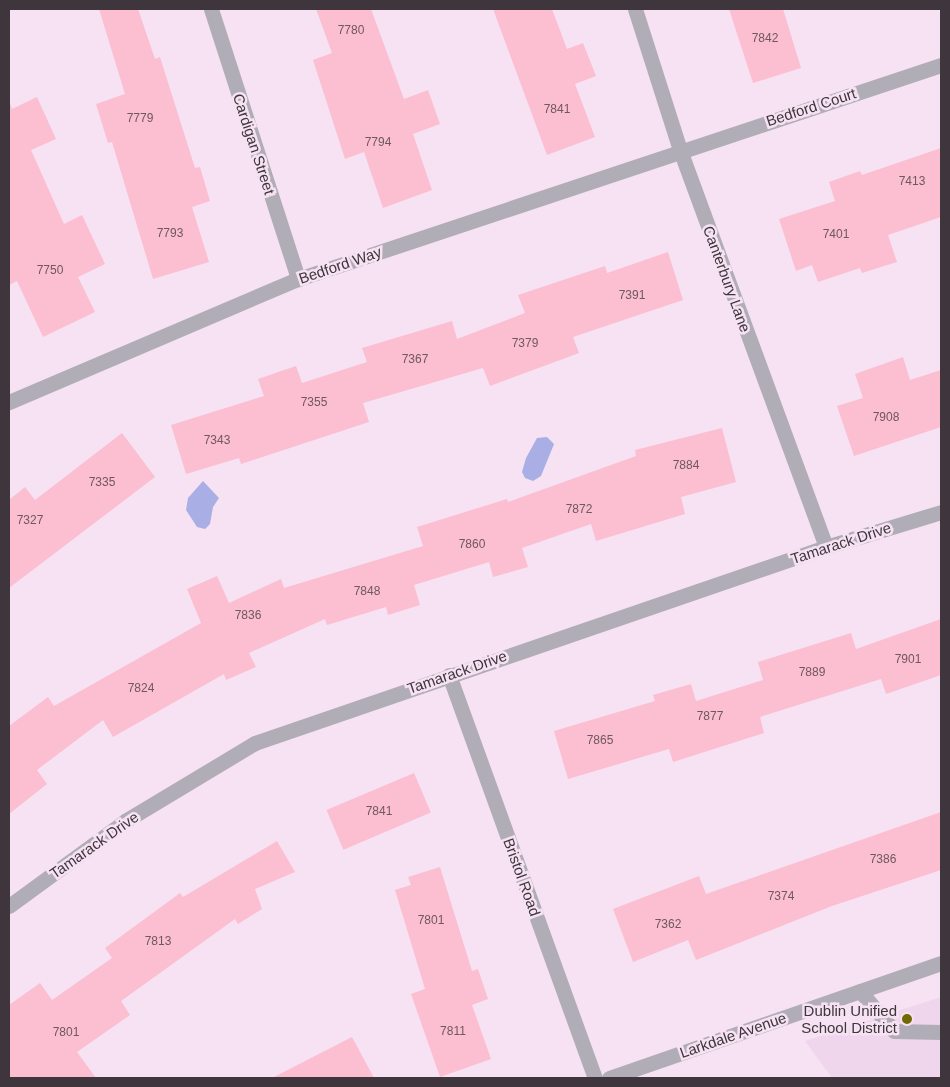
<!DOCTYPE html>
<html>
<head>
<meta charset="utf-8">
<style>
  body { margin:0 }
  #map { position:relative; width:950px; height:1087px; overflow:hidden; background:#f6e2f2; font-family:Helvetica,sans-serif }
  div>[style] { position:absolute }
  .built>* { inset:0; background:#f0d6ec }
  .water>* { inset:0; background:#a9afe4 }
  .building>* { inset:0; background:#fcbed1; transform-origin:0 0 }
  .minor>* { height:15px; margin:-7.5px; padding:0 7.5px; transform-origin:7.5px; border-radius:7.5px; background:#b1adb6 }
  .dots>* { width:14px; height:14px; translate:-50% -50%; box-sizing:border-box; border:2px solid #f6e2f2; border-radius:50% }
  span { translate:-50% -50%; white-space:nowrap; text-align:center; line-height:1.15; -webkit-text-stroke:5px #f6e2f2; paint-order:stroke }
  .number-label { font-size:12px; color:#6e5861 }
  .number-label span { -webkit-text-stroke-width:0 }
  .street-label { font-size:15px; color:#3e363c }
  .poi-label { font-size:15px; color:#3e363c }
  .right { translate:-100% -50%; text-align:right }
  .frame { position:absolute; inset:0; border:10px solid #3e363c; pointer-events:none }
</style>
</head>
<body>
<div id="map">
  <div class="built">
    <div style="clip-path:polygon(941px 997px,941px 1078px,832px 1078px,805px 1041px)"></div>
  </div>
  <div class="water">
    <div style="clip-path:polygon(547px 437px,554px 444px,541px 476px,533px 481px,525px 478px,522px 472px,526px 458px,537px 438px)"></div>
    <div style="clip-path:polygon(203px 481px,219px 498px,213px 507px,210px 524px,205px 529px,197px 527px,186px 510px,188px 498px)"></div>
  </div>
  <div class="building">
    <div style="clip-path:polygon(99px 9px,138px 9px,155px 59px,160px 57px,195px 168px,200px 167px,210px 201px,192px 207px,209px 262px,153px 279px,112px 142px,108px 143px,96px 104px,125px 94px)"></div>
    <div style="clip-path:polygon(316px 9px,371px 9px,404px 99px,428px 90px,440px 124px,413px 134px,432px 190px,383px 208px,364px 152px,345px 159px,313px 60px,332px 53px)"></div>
    <div style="clip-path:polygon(493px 9px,552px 9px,567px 49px,583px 43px,596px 76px,575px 84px,595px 137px,547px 155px)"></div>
    <div style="clip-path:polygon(729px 9px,783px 9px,801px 68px,753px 83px)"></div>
    <div style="clip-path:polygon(37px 97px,56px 139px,31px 150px,64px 224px,82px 215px,105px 264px,78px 277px,95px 312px,43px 337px,17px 281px,9px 285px,9px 101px,12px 109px)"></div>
    <div style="clip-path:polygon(941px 148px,941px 217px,888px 235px,897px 262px,862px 273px,860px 268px,818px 282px,812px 265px,796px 271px,779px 219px,835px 201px,829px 182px,860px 171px,862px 175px)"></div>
    <div style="clip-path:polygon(668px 252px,683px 300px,573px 337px,579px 353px,490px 386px,483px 368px,363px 403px,369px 422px,241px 464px,239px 458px,186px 474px,171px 425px,264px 396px,258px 379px,296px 366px,302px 383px,367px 362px,362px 348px,452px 321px,457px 339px,525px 313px,518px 295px,605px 266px,607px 273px)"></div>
    <div style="clip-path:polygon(903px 357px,910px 380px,941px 370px,941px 427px,854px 456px,837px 406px,863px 398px,855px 374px)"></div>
    <div style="clip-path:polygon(722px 428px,736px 482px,681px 497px,685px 514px,596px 541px,591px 524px,522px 548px,528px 567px,493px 577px,489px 562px,414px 585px,420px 605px,388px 615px,386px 607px,327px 625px,325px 619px,249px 653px,256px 667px,226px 680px,224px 674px,113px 737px,103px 720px,37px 770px,47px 784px,9px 814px,9px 726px,48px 697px,54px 706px,201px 623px,187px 589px,217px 576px,229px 603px,281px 579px,284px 588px,423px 546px,417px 527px,507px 499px,508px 502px,636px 456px,635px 450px)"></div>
    <div style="clip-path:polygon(122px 433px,155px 477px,9px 588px,9px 500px,25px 487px,35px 500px)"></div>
    <div style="clip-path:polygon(941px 619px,941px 675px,886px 694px,881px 679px,760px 717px,764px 733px,673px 762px,669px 749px,568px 779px,554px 731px,655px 701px,653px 695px,691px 684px,696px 701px,763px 680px,758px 662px,851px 633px,856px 649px)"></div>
    <div style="left:414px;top:773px;width:43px;height:95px;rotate:67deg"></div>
    <div style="clip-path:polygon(941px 812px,941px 870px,832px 906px,696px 960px,688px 940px,633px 962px,613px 909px,699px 876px,706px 894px)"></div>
    <div style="clip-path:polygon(277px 841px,295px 872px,255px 889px,262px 909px,238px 924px,235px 919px,121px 1001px,130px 1015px,77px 1052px,96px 1078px,9px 1078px,9px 1005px,40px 983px,52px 1000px,112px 958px,105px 948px,180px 893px,183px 897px)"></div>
    <div style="clip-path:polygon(440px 867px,472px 971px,478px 969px,488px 999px,472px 1005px,491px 1059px,440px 1077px,411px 994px,425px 989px,395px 890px,411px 885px,408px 877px)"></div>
    <div style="clip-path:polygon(352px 1037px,374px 1078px,272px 1078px)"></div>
  </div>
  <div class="minor">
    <div style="left:211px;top:9px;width:284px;rotate:72.1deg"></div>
    <div style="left:635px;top:9px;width:148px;rotate:72.3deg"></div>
    <div style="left:680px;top:150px;width:423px;rotate:69.8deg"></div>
    <div style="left:9px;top:402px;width:314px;rotate:-23.1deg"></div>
    <div style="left:298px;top:279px;width:678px;rotate:-18.41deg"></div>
    <div style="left:449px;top:675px;width:429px;rotate:70.1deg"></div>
    <div style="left:9px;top:906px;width:144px;rotate:-36.2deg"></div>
    <div style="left:125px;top:821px;width:152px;rotate:-31deg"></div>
    <div style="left:255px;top:743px;width:604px;rotate:-18.95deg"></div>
    <div style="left:826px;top:547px;width:120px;rotate:-16.9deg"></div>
    <div style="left:860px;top:991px;width:52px;rotate:49.6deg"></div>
    <div style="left:894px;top:1031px;width:47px;rotate:1.2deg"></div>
    <div style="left:609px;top:1078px;width:351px;rotate:-19.1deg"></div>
  </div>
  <div class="dots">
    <div style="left:907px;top:1019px;background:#716800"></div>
  </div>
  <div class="number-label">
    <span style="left:351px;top:31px">7780</span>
    <span style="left:765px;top:39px">7842</span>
    <span style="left:557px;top:110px">7841</span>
    <span style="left:140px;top:119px">7779</span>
    <span style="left:378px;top:143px">7794</span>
    <span style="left:912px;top:182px">7413</span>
    <span style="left:170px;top:234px">7793</span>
    <span style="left:836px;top:235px">7401</span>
    <span style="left:50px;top:271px">7750</span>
    <span style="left:632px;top:296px">7391</span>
    <span style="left:525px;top:344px">7379</span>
    <span style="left:415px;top:360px">7367</span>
    <span style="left:314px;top:403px">7355</span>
    <span style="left:886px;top:418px">7908</span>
    <span style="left:217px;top:441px">7343</span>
    <span style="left:686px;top:466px">7884</span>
    <span style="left:102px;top:483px">7335</span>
    <span style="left:579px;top:510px">7872</span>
    <span style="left:30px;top:521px">7327</span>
    <span style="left:472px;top:545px">7860</span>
    <span style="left:367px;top:592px">7848</span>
    <span style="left:248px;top:616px">7836</span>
    <span style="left:908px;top:660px">7901</span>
    <span style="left:812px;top:673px">7889</span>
    <span style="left:141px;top:689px">7824</span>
    <span style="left:710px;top:717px">7877</span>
    <span style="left:600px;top:741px">7865</span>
    <span style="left:379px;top:812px">7841</span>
    <span style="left:883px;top:860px">7386</span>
    <span style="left:781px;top:897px">7374</span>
    <span style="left:431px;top:921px">7801</span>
    <span style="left:668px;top:925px">7362</span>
    <span style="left:158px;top:942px">7813</span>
    <span style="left:453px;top:1032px">7811</span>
    <span style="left:66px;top:1033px">7801</span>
  </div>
  <div class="street-label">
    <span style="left:811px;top:107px;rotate:-18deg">Bedford Court</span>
    <span style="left:254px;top:144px;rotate:72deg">Cardigan Street</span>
    <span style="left:340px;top:265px;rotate:-19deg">Bedford Way</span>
    <span style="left:727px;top:279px;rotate:70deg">Canterbury Lane</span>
    <span style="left:841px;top:543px;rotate:-18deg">Tamarack Drive</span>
    <span style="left:457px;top:672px;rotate:-19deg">Tamarack Drive</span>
    <span style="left:94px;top:845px;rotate:-35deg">Tamarack Drive</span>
    <span style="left:522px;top:877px;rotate:70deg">Bristol Road</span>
    <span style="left:733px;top:1035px;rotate:-19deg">Larkdale Avenue</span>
  </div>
  <div class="poi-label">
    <span class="right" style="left:897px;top:1019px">Dublin Unified<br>School District</span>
  </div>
  <div class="frame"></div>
</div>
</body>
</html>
